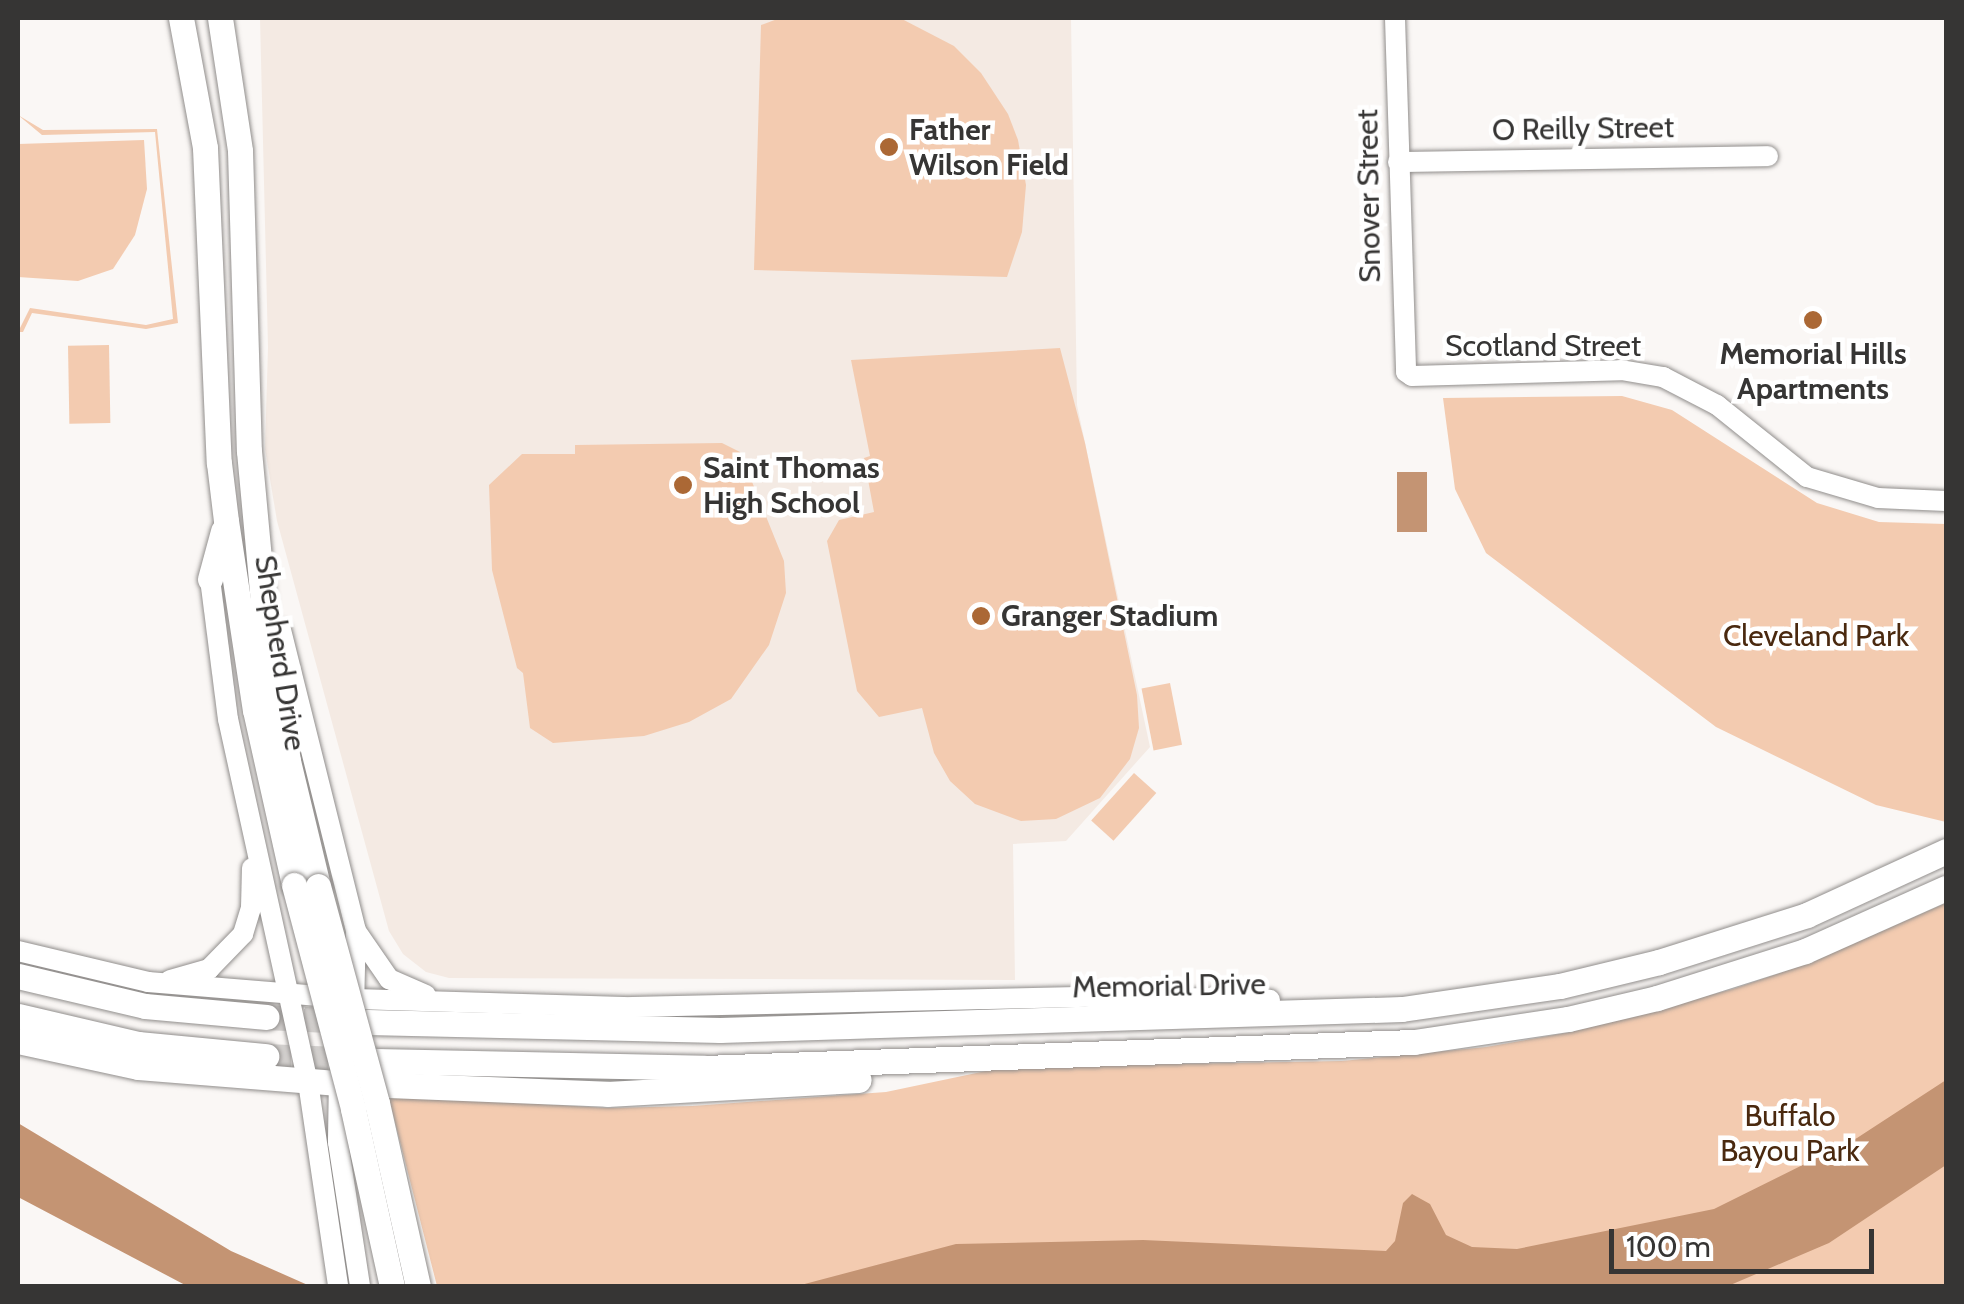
<!DOCTYPE html>
<html>
<head>
<meta charset="utf-8">
<style>
  body { margin:0 }
  #map { position:relative; width:1964px; height:1304px; overflow:hidden; background:#faf7f5; font-family:Cabin,sans-serif }
  div>[style] { position:absolute }
  .built>* { inset:0; background:#f4eae3 }
  .green>* { inset:0; background:#f3cbb0; transform-origin:0 0 }
  .water>* { inset:0; background:#c49473; transform-origin:0 0 }
  .major-tunnel>* { height:25px; margin-top:-12.5px; transform-origin:0; background:repeating-linear-gradient(90deg,#d3d0ce 0 25px,transparent 0 37px) }
  .roads { filter:drop-shadow(0 0 2px #918e8c) drop-shadow(0 0 2px #918e8c) }
  .minor>* { height:20px; margin:-10px; padding:0 10px; transform-origin:10px; border-radius:10px; background:#fff }
  .major>* { height:25px; margin:-12.5px; padding:0 12.5px; transform-origin:12.5px; border-radius:12.5px; background:#fff }
  .bridges { filter:drop-shadow(0 0 2px #918e8c) drop-shadow(0 0 2px #918e8c) }
  .major-bridge>* { height:25px; margin:-12.5px; padding:0 12.5px; transform-origin:12.5px; border-radius:12.5px; background:#fff }
  .dots>* { width:28px; height:28px; translate:-50% -50%; box-sizing:border-box; border:5px solid #fff; border-radius:50% }
  span { translate:-50% -50%; white-space:nowrap; text-align:center; line-height:1.15; -webkit-text-stroke:9px #fff; paint-order:stroke }
  .street-label { font-size:30px; color:#363534 }
  .poi-label { font-size:30px; color:#363534; font-weight:700 }
  .left { translate:0 -50%; text-align:left }
  .park-label { font-size:30px; color:#4a290f }
  .frame { position:absolute; inset:0; border:20px solid #363534; pointer-events:none }
  .scale { position:absolute; left:1609px; top:1229px; width:265px; height:45px; box-sizing:border-box; border:5px solid #363534; border-top:0; padding-left:12px; font-size:30px; line-height:35px; white-space:nowrap; color:#363534; -webkit-text-stroke:8px #fff; paint-order:stroke }
</style>
</head>
<body>
<div id="map">
  <div class="built">
    <div style="clip-path:polygon(260px 18px,1071px 18px,1077px 405px,1150px 747px,1066px 841px,1013px 844px,1015px 980px,449px 978px,426px 972px,403px 954px,389px 931px,277px 521px,265px 449px,268px 347px)"></div>
  </div>
  <div class="green">
    <div style="clip-path:polygon(780px 18px,900px 18px,954px 46px,981px 73px,1008px 114px,1018px 140px,1026px 185px,1022px 232px,1007px 277px,754px 270px,761px 25px)"></div>
    <div style="clip-path:polygon(18px 115px,43px 130px,157px 129px,178px 323px,146px 329px,32px 313px,23px 332px,18px 332px,30px 308px,146px 325px,173px 319px,155px 132px,42px 135px)"></div>
    <div style="clip-path:polygon(144px 140px,147px 189px,135px 235px,113px 269px,78px 281px,18px 277px,18px 144px)"></div>
    <div style="left:109px;top:345px;width:78px;height:41px;rotate:89deg"></div>
    <div style="clip-path:polygon(1060px 348px,1085px 443px,1137px 695px,1139px 728px,1130px 759px,1100px 798px,1056px 819px,1021px 821px,975px 804px,950px 781px,934px 753px,922px 708px,879px 717px,857px 691px,827px 541px,839px 520px,874px 512px,864px 458px,870px 456px,851px 360px)"></div>
    <div style="clip-path:polygon(1622px 396px,1672px 410px,1817px 503px,1879px 522px,1946px 524px,1946px 822px,1876px 805px,1716px 727px,1486px 553px,1455px 489px,1443px 398px)"></div>
    <div style="clip-path:polygon(722px 443px,740px 452px,784px 561px,786px 593px,769px 645px,731px 699px,689px 722px,644px 736px,553px 743px,530px 728px,523px 673px,517px 668px,492px 570px,489px 485px,522px 454px,575px 454px,575px 445px)"></div>
    <div style="left:1170px;top:683px;width:63px;height:29px;rotate:79deg"></div>
    <div style="left:1134px;top:773px;width:30px;height:64px;rotate:42deg"></div>
    <div style="clip-path:polygon(1946px 903px,1946px 1286px,437px 1286px,388px 1095px,607px 1108px,692px 1106px,886px 1092px,1005px 1067px,1342px 1061px,1486px 1047px,1571px 1032px,1733px 989px,1809px 963px)"></div>
  </div>
  <div class="water">
    <div style="left:1397px;top:472px;width:30px;height:60px"></div>
    <div style="clip-path:polygon(1946px 1080px,1946px 1165px,1829px 1243px,1728px 1286px,797px 1286px,956px 1244px,1143px 1240px,1386px 1251px,1395px 1241px,1403px 1203px,1412px 1194px,1430px 1204px,1446px 1235px,1472px 1247px,1517px 1249px,1714px 1209px,1857px 1138px)"></div>
    <div style="clip-path:polygon(18px 1123px,231px 1251px,310px 1286px,187px 1286px,18px 1197px)"></div>
  </div>
  <div class="major-tunnel">
    <div style="left:267px;top:1017px;width:80px;rotate:2.9deg"></div>
    <div style="left:266px;top:1056px;width:95px;rotate:2.4deg"></div>
  </div>
  <div class="roads">
    <div class="minor">
      <div style="left:1395px;top:18px;width:354px;rotate:88.2deg"></div>
      <div style="left:1406px;top:372px;width:7px;rotate:34deg"></div>
      <div style="left:1412px;top:376px;width:209px;rotate:-1.6deg"></div>
      <div style="left:1621px;top:370px;width:43px;rotate:9.5deg"></div>
      <div style="left:1663px;top:377px;width:61px;rotate:27.4deg"></div>
      <div style="left:1717px;top:405px;width:115px;rotate:38.7deg"></div>
      <div style="left:1807px;top:477px;width:74px;rotate:16.5deg"></div>
      <div style="left:1878px;top:498px;width:68px;rotate:2.5deg"></div>
      <div style="left:1398px;top:162px;width:370px;rotate:-0.9deg"></div>
      <div style="left:210px;top:579px;width:141px;rotate:82.7deg"></div>
      <div style="left:228px;top:719px;width:372px;rotate:77.6deg"></div>
      <div style="left:308px;top:1082px;width:206px;rotate:81.6deg"></div>
      <div style="left:281px;top:630px;width:309px;rotate:76deg"></div>
      <div style="left:356px;top:930px;width:74px;rotate:91.5deg"></div>
      <div style="left:358px;top:934px;width:55px;rotate:55.4deg"></div>
      <div style="left:389px;top:979px;width:40px;rotate:23.4deg"></div>
      <div style="left:18px;top:951px;width:134px;rotate:13.4deg"></div>
      <div style="left:148px;top:982px;width:208px;rotate:4.7deg"></div>
      <div style="left:355px;top:999px;width:277px;rotate:1.7deg"></div>
      <div style="left:632px;top:1007px;width:457px;rotate:-1.3deg"></div>
      <div style="left:1089px;top:997px;width:181px;rotate:0.9deg"></div>
      <div style="left:170px;top:980px;width:41px;rotate:-15.8deg"></div>
      <div style="left:209px;top:969px;width:49px;rotate:-45.8deg"></div>
      <div style="left:243px;top:934px;width:27px;rotate:-73deg"></div>
      <div style="left:251px;top:908px;width:40px;rotate:-88.6deg"></div>
      <div style="left:339px;top:1076px;width:66px;rotate:90.9deg"></div>
      <div style="left:338px;top:1142px;width:146px;rotate:81.3deg"></div>
    </div>
    <div class="major">
      <div style="left:181px;top:18px;width:132px;rotate:79.5deg"></div>
      <div style="left:205px;top:148px;width:315px;rotate:87.5deg"></div>
      <div style="left:219px;top:463px;width:58px;rotate:83.1deg"></div>
      <div style="left:226px;top:521px;width:191px;rotate:81.3deg"></div>
      <div style="left:255px;top:710px;width:179px;rotate:77.4deg"></div>
      <div style="left:220px;top:18px;width:134px;rotate:81.4deg"></div>
      <div style="left:240px;top:151px;width:300px;rotate:88.3deg"></div>
      <div style="left:249px;top:451px;width:173px;rotate:84.7deg"></div>
      <div style="left:265px;top:623px;width:140px;rotate:80.5deg"></div>
      <div style="left:288px;top:761px;width:129px;rotate:76.5deg"></div>
      <div style="left:210px;top:579px;width:50px;rotate:-74.8deg"></div>
      <div style="left:18px;top:976px;width:130px;rotate:13.3deg"></div>
      <div style="left:145px;top:1006px;width:122px;rotate:5.2deg"></div>
      <div style="left:18px;top:1016px;width:123px;rotate:13.1deg"></div>
      <div style="left:138px;top:1044px;width:129px;rotate:5.4deg"></div>
      <div style="left:367px;top:1022px;width:353px;rotate:1.3deg"></div>
      <div style="left:720px;top:1030px;width:682px;rotate:-1.76deg"></div>
      <div style="left:1402px;top:1009px;width:160px;rotate:-8.3deg"></div>
      <div style="left:1560px;top:986px;width:102px;rotate:-13.6deg"></div>
      <div style="left:1659px;top:962px;width:155px;rotate:-17.6deg"></div>
      <div style="left:1807px;top:915px;width:153px;rotate:-24.7deg"></div>
      <div style="left:18px;top:1041px;width:123px;rotate:12.2deg"></div>
      <div style="left:138px;top:1067px;width:201px;rotate:4.6deg"></div>
      <div style="left:338px;top:1083px;width:269px;rotate:2.3deg"></div>
      <div style="left:607px;top:1094px;width:252px;rotate:-3.2deg"></div>
      <div style="left:376px;top:1061px;width:328px;rotate:1.2deg"></div>
      <div style="left:704px;top:1068px;width:710px;rotate:-2.1deg"></div>
      <div style="left:1414px;top:1042px;width:156px;rotate:-8.5deg"></div>
      <div style="left:1568px;top:1019px;width:91px;rotate:-13.3deg"></div>
      <div style="left:1657px;top:998px;width:155px;rotate:-17.6deg"></div>
      <div style="left:1805px;top:951px;width:154px;rotate:-24.1deg"></div>
    </div>
  </div>
  <div class="bridges">
    <div class="major-bridge">
      <div style="left:294px;top:885px;width:232px;rotate:75.2deg"></div>
      <div style="left:353px;top:1109px;width:181px;rotate:77.6deg"></div>
      <div style="left:318px;top:886px;width:225px;rotate:74.8deg"></div>
      <div style="left:377px;top:1103px;width:188px;rotate:77.4deg"></div>
    </div>
  </div>
  <div class="dots">
    <div style="left:889px;top:147px;background:#ab6835"></div>
    <div style="left:1813px;top:320px;background:#ab6835"></div>
    <div style="left:683px;top:485px;background:#ab6835"></div>
    <div style="left:981px;top:616px;background:#ab6835"></div>
  </div>
  <div class="street-label">
    <span style="left:1583px;top:129px;rotate:-1deg">O Reilly Street</span>
    <span style="left:1369px;top:196px;rotate:-91deg">Snover Street</span>
    <span style="left:1543px;top:346px">Scotland Street</span>
    <span style="left:280px;top:653px;rotate:81deg">Shepherd Drive</span>
    <span style="left:1169px;top:986px;rotate:-1deg">Memorial Drive</span>
  </div>
  <div class="poi-label">
    <span class="left" style="left:909px;top:147px">Father<br>Wilson Field</span>
    <span style="left:1813px;top:371px">Memorial Hills<br>Apartments</span>
    <span class="left" style="left:703px;top:485px">Saint Thomas<br>High School</span>
    <span class="left" style="left:1001px;top:616px">Granger Stadium</span>
  </div>
  <div class="park-label">
    <span style="left:1816px;top:636px">Cleveland Park</span>
    <span style="left:1790px;top:1133px">Buffalo<br>Bayou Park</span>
  </div>
  <div class="frame"></div>
  <div class="scale">100 m</div>
</div>
</body>
</html>
